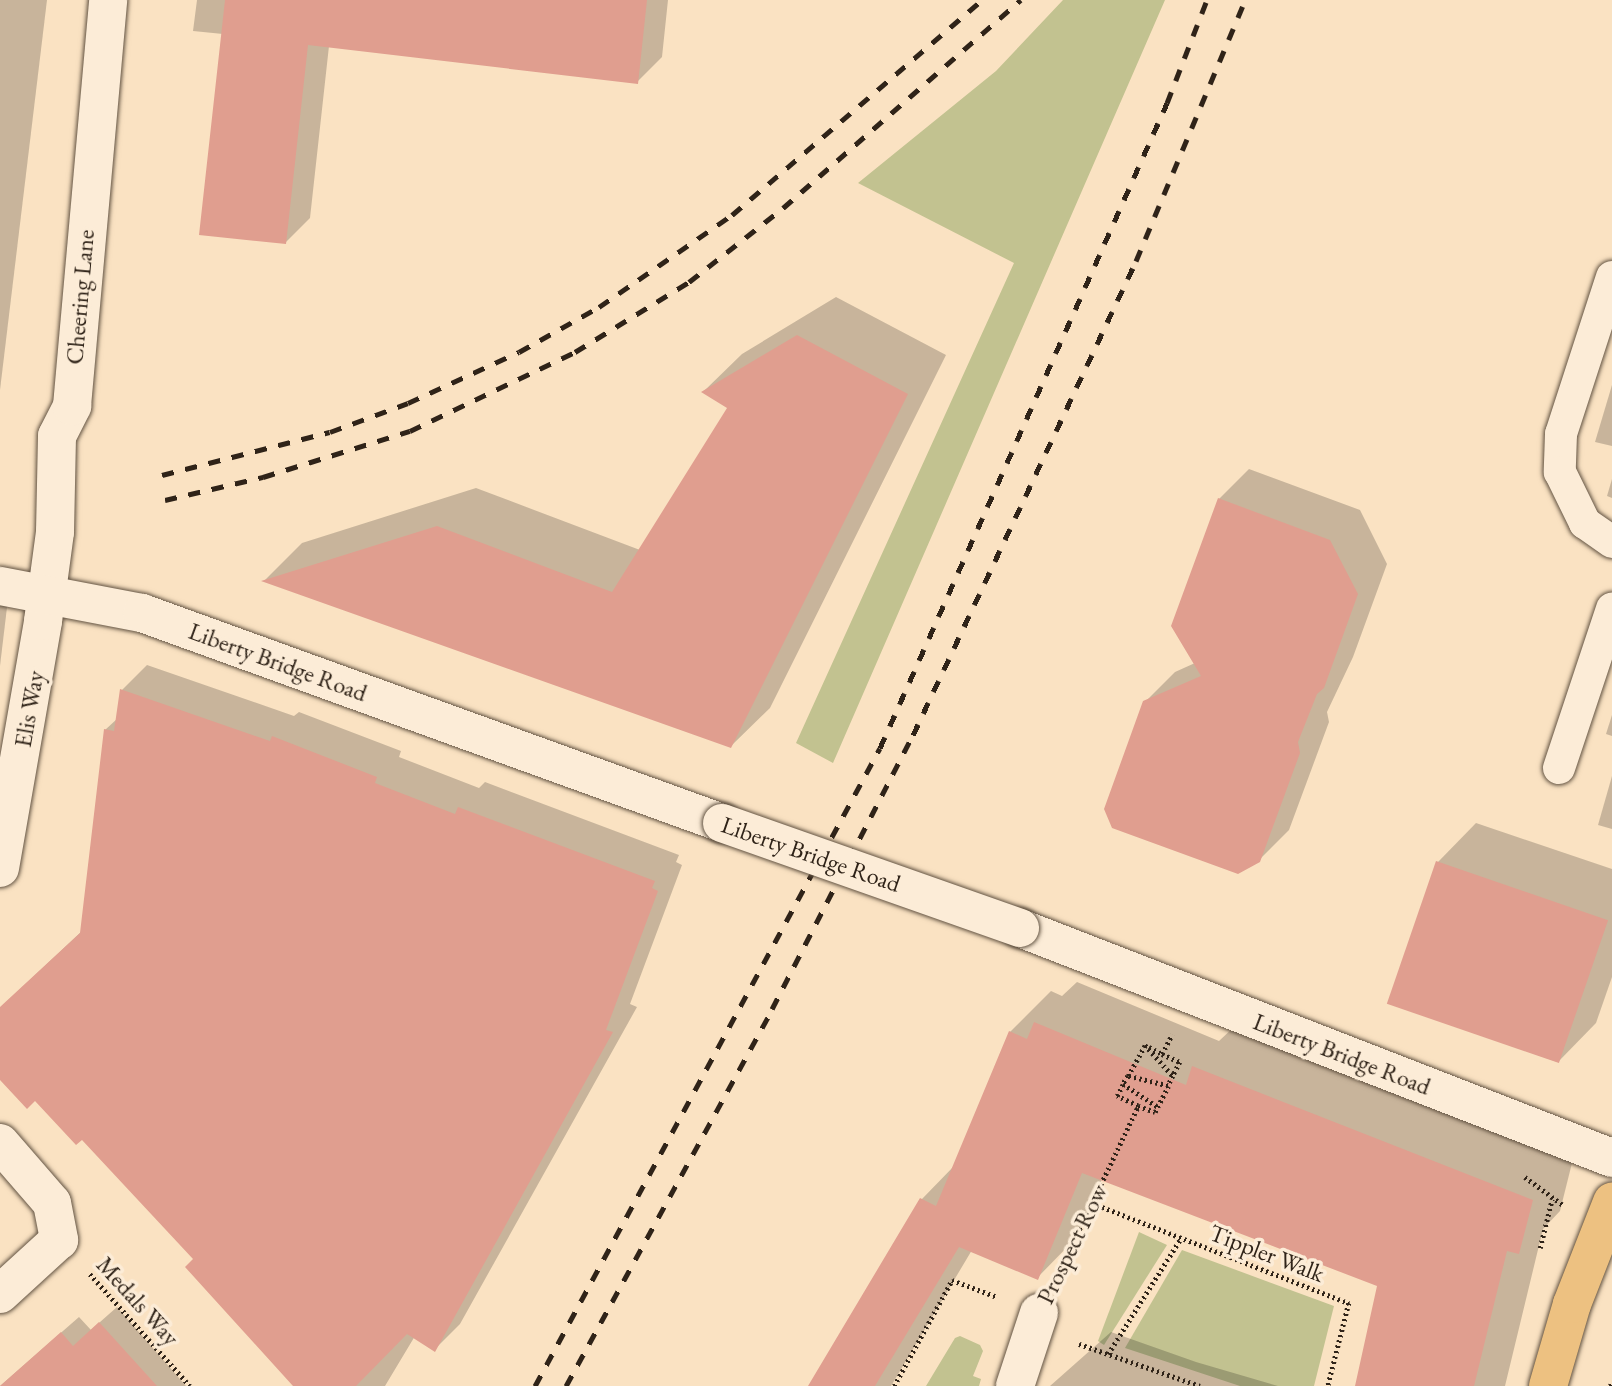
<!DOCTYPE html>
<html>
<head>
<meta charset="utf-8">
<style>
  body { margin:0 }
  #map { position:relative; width:1612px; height:1386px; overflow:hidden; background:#fae2c2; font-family:"EB Garamond",serif }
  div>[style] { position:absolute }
  .green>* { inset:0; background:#c2c290 }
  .shadow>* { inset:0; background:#0003 }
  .building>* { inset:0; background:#e09e8f; transform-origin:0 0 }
  .path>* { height:4.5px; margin-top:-2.25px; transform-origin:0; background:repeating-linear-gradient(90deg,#2f2318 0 2px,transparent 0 5.5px) }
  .roads { filter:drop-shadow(0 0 2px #625342) drop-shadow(0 0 2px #625342) }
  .service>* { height:32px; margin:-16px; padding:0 16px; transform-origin:16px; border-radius:16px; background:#fcecd7 }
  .minor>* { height:38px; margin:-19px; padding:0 19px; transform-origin:19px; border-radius:19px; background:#fcecd7 }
  .tertiary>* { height:38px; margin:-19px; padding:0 19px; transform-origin:19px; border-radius:19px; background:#fcecd7 }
  .primary>* { height:38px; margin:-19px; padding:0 19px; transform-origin:19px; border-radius:19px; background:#edc181 }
  .rail>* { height:5px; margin-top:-2.5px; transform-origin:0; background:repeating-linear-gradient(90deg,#2f2318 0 12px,transparent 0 24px) }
  .bridges { filter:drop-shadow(0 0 2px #625342) drop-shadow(0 0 2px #625342) }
  .tertiary-bridge>* { height:38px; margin:-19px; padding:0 19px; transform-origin:19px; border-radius:19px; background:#fcecd7 }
  span { translate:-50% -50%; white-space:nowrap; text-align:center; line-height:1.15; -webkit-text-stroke:7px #fcecd7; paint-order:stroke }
  .street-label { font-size:24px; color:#2f2318 }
</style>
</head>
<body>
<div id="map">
  <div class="green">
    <div style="clip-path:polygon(1063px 0,1165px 0,833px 763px,796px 743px,1014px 263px,858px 183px,996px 71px)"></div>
    <div style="clip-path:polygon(1139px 1232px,1167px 1245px,1104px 1345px,1098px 1341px)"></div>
    <div style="clip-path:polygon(1182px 1250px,1334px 1306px,1314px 1386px,1240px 1386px,1125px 1348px)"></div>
    <div style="clip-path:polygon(960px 1336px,980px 1345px,983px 1351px,973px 1376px,981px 1379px,979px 1386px,926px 1386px,955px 1338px)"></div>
  </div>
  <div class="shadow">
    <div style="clip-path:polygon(0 0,47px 0,0 390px)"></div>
    <div style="clip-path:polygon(197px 0,668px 0,662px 57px,637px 82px,329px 46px,310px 218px,285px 243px,223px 34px,193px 31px)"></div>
    <div style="clip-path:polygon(836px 297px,946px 355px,770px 708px,731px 746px,265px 580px,302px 543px,476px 488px,640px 550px,729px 407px,704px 391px,742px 354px)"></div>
    <div style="clip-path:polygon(1612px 385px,1612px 446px,1595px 442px)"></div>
    <div style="clip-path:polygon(1249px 469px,1360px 510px,1387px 564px,1353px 657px,1327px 712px,1329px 722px,1289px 830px,1259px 860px,1145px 702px,1175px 672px,1195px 663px,1219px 499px)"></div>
    <div style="clip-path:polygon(1612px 479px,1612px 498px,1607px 496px)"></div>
    <div style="clip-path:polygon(0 598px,8px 599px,0 666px)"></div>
    <div style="clip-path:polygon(147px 665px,294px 716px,299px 712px,401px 751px,399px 757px,479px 788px,485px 782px,679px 855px,676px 862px,682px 865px,630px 1004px,637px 1007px,460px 1324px,435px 1349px,415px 1336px,385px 1386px,295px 1386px,195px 1259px,82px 1137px,0 1059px,0 1008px,82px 931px,105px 730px,118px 718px,122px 690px)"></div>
    <div style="clip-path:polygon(1612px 715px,1612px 736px,1606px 734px)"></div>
    <div style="clip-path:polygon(1612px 776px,1612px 829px,1598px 825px)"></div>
    <div style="clip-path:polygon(1476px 823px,1612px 869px,1612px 977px,1596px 1023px,1558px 1062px,1389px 1003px,1438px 862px)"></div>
    <div style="clip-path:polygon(1077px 982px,1219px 1041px,1235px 1026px,1573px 1159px,1560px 1211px,1543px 1229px,1505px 1386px,1356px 1386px,1379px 1285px,1102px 1179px,1078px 1236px,1037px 1278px,972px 1250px,891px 1386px,810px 1386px,922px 1199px,955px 1165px,1010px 1032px,1051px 991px,1062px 996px)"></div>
    <div style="clip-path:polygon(117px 1307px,186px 1386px,0 1386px,79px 1317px,91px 1330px)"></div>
    <div style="clip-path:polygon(1111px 1332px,1196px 1362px,1278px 1386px,1050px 1386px)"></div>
  </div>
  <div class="building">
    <div style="clip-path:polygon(225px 0,647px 0,638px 84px,308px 45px,286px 244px,199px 235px)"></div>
    <div style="clip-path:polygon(797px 335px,908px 394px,731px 748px,261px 581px,437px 526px,612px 592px,727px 408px,701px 392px)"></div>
    <div style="clip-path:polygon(1218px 498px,1330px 540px,1358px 594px,1324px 688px,1317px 694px,1298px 742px,1300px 753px,1260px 862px,1238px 874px,1112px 828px,1104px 809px,1143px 701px,1201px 676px,1171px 626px)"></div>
    <div style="clip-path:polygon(120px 689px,270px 741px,272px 736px,377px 777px,375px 783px,455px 814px,458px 807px,655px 881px,652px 888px,658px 891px,606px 1030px,613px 1032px,435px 1352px,407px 1334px,356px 1386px,293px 1386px,185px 1267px,193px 1259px,82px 1140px,76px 1145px,35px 1101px,27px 1109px,0 1080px,0 1007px,80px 933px,104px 729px,114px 731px)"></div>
    <div style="left:1436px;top:861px;width:182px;height:151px;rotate:19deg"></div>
    <div style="clip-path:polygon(1034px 1022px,1186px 1085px,1192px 1066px,1533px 1200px,1519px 1254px,1507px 1251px,1474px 1386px,1355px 1386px,1377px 1286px,1082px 1173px,1038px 1280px,959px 1247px,875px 1386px,808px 1386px,920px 1198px,936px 1206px,1009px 1031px,1027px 1039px)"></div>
    <div style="clip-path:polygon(99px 1322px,157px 1386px,0 1386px,61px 1332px,73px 1346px)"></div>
  </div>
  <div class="path">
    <div style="left:1145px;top:1045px;width:42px;rotate:47.9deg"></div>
    <div style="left:1173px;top:1076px;width:11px;rotate:117deg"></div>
    <div style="left:1168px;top:1086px;width:41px;rotate:-166deg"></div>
    <div style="left:1128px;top:1076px;width:9px;rotate:122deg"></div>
    <div style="left:1123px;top:1084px;width:42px;rotate:33.3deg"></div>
    <div style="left:1149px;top:1047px;width:15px;rotate:28deg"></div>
    <div style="left:1162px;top:1054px;width:22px;rotate:-63deg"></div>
    <div style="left:1162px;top:1054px;width:20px;rotate:24deg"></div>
    <div style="left:1180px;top:1062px;width:16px;rotate:117deg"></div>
    <div style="left:1128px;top:1076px;width:35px;rotate:-61deg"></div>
    <div style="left:1138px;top:1106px;width:18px;rotate:19deg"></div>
    <div style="left:1155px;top:1112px;width:29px;rotate:-63deg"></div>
    <div style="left:1525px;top:1177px;width:47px;rotate:36.4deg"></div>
    <div style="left:1092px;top:1203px;width:276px;rotate:21.3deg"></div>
    <div style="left:1349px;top:1303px;width:86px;rotate:104.2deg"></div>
    <div style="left:1540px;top:1248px;width:50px;rotate:-76.2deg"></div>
    <div style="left:90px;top:1274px;width:150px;rotate:48.2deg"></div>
    <div style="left:1058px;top:1274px;width:186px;rotate:-64.5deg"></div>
    <div style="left:1138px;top:1106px;width:23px;rotate:-155deg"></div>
    <div style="left:1117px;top:1096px;width:13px;rotate:-63deg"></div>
    <div style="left:1079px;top:1344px;width:128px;rotate:19.1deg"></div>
    <div style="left:1108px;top:1354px;width:137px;rotate:-57.8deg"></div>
    <div style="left:894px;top:1386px;width:121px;rotate:-61.3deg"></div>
    <div style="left:952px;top:1280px;width:48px;rotate:20.7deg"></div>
    <div style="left:1610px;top:1386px;width:4px;rotate:-63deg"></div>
  </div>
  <div class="roads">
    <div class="service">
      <div style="left:1612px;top:277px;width:165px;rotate:108deg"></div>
      <div style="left:1561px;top:434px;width:38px;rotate:92deg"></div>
      <div style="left:1560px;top:472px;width:57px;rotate:63.9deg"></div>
      <div style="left:1585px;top:523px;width:33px;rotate:35deg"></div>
      <div style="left:1559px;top:768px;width:168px;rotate:-71.6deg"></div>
    </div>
    <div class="minor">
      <div style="left:0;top:868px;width:251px;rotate:-80.1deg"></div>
      <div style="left:43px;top:621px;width:90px;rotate:-82.3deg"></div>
      <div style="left:55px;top:532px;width:96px;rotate:-88.8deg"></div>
      <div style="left:57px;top:436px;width:34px;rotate:-63deg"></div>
      <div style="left:72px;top:406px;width:408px;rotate:-84.9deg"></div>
      <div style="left:0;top:1143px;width:79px;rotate:49.1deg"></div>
      <div style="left:52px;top:1203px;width:38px;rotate:79deg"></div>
      <div style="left:59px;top:1240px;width:80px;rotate:137.5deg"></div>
      <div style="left:1015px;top:1386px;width:77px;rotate:-71.8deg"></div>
    </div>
    <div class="tertiary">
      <div style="left:0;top:586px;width:145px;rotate:10.8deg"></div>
      <div style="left:142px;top:613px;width:617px;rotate:19.9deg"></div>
      <div style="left:1020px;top:928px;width:635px;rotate:21.23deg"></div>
    </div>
    <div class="primary">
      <div style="left:1548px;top:1386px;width:85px;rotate:-73.7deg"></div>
      <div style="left:1572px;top:1304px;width:110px;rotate:-68.6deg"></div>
    </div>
  </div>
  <div class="rail">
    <div style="left:162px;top:475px;width:173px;rotate:-14.4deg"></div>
    <div style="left:330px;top:432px;width:83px;rotate:-20.4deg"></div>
    <div style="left:408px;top:403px;width:122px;rotate:-24.7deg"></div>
    <div style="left:519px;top:352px;width:92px;rotate:-29.4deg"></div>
    <div style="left:599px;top:307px;width:162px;rotate:-34.7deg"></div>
    <div style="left:732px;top:215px;width:330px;rotate:-40.7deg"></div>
    <div style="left:165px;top:500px;width:101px;rotate:-13.2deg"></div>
    <div style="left:263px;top:477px;width:154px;rotate:-17.4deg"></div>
    <div style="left:410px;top:431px;width:183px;rotate:-25.6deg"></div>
    <div style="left:575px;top:352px;width:134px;rotate:-31.6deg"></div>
    <div style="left:689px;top:282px;width:120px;rotate:-38.2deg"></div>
    <div style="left:783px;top:208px;width:316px;rotate:-41.2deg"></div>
    <div style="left:535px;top:1386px;width:725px;rotate:-61.6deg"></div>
    <div style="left:880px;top:748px;width:706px;rotate:-66.01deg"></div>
    <div style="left:1167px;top:103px;width:110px;rotate:-68.8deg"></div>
    <div style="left:566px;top:1386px;width:430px;rotate:-61.3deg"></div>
    <div style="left:772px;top:1009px;width:308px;rotate:-62.8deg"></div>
    <div style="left:913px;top:735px;width:524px;rotate:-64.8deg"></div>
    <div style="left:1136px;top:261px;width:283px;rotate:-67.3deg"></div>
  </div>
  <div class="bridges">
    <div class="tertiary-bridge">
      <div style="left:722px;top:823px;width:316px;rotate:19.4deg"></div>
    </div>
  </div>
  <div class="street-label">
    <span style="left:80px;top:297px;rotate:-85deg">Cheering Lane</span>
    <span style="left:278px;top:662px;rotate:20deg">Liberty Bridge Road</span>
    <span style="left:29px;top:709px;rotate:-80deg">Elis Way</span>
    <span style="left:811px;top:854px;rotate:19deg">Liberty Bridge Road</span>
    <span style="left:1342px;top:1054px;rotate:21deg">Liberty Bridge Road</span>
    <span style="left:1072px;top:1244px;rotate:-64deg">Prospect Row</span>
    <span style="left:1267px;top:1253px;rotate:21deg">Tippler Walk</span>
    <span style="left:138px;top:1301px;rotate:48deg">Medals Way</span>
  </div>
</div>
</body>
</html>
